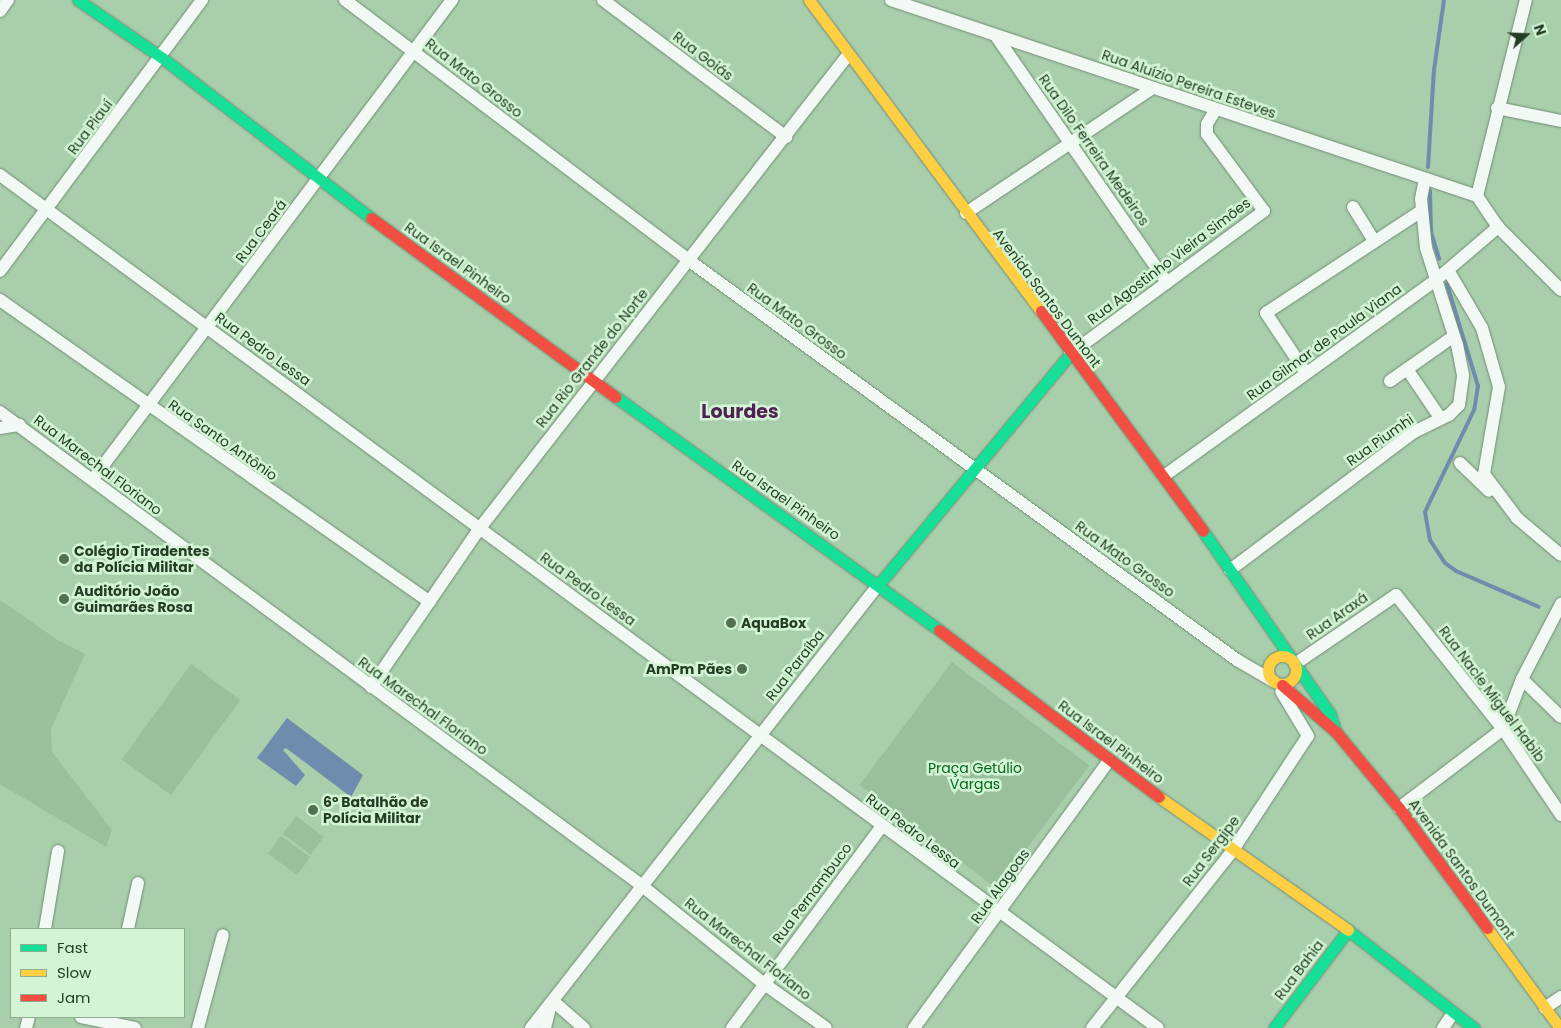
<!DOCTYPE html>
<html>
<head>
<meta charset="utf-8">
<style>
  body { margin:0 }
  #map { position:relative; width:1561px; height:1028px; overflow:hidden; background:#a9ceac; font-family:Poppins,sans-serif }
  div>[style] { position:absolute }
  .green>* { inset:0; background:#99bf9b; transform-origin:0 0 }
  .water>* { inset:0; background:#6e8cae }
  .stream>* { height:4px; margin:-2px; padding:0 2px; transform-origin:2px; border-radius:2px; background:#6e8cae }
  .roads { filter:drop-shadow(0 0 1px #6f8c72) drop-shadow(0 0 1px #6f8c72) }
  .street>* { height:12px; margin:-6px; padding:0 6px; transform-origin:6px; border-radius:6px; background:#f2f8f3 }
  .fast>* { height:11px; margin:-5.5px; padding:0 5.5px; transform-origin:5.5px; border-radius:5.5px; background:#16e098 }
  .slow>* { height:11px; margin:-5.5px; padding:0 5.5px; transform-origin:5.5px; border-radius:5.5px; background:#ffcf43 }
  .slow>.ring { margin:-5.5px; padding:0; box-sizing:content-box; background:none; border:11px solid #ffcf43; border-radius:50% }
  .jam>* { height:11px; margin:-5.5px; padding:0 5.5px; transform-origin:5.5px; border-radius:5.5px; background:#f24e42 }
  .dots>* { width:14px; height:14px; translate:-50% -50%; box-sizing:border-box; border:2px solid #d4f5d5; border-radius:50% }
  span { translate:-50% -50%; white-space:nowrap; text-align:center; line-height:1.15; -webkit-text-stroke:5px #d4f5d5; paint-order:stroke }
  .street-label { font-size:14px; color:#233e25 }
  .poi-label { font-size:14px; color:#233e25; font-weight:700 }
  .left { translate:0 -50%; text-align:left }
  .right { translate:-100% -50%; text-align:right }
  .park-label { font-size:14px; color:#03671e }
  .district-label { font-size:19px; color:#512153; font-weight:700 }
  .legend { position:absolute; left:10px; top:928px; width:175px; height:90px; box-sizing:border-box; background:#d4f5d5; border:1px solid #8dac8f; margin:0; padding:6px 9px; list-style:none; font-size:15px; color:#233e25 }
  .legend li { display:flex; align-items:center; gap:10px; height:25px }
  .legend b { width:25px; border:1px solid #8dac8f }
  .north { position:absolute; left:1501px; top:10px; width:50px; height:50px; -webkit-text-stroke:4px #d4f5d5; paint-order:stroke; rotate:70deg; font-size:14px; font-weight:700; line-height:20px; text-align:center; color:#233e25 }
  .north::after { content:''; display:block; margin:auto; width:18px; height:22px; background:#233e25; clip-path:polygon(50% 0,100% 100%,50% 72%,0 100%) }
</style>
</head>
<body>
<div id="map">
  <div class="green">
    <div style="clip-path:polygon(0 600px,59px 641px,85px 654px,51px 729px,52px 752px,112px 830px,106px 847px,0 784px)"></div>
    <div style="left:952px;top:662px;width:172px;height:154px;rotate:37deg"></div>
    <div style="left:191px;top:664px;width:61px;height:118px;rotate:36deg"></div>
    <div style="left:296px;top:816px;width:35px;height:22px;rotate:37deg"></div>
    <div style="left:281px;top:836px;width:36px;height:22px;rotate:36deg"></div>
  </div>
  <div class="water">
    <div style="clip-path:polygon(287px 718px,363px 775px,351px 797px,286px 748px,283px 750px,305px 775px,296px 786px,257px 758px)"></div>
  </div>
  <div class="stream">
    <div style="left:1428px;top:167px;width:97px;rotate:-86.5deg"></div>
    <div style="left:1434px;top:70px;width:71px;rotate:-81.9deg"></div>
    <div style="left:1430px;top:191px;width:41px;rotate:88.6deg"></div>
    <div style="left:1431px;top:232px;width:28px;rotate:73deg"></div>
    <div style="left:1447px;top:284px;width:107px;rotate:73.1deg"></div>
    <div style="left:1478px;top:386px;width:24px;rotate:99deg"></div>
    <div style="left:1474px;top:410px;width:113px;rotate:115.7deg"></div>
    <div style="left:1425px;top:512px;width:28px;rotate:80deg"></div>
    <div style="left:1430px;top:540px;width:27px;rotate:57deg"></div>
    <div style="left:1445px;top:563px;width:14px;rotate:36deg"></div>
    <div style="left:1456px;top:571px;width:90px;rotate:23.4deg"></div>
  </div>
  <div class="roads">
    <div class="street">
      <div style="left:345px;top:0;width:429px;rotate:37.1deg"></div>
      <div style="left:687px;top:259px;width:681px;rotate:36.1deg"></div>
      <div style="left:1237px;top:660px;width:42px;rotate:30.3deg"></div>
      <div style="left:603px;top:0;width:229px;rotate:36.8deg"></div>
      <div style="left:891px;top:0;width:618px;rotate:18.49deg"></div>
      <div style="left:0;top:11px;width:14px;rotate:-54deg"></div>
      <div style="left:996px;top:36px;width:300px;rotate:55.3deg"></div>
      <div style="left:1497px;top:108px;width:65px;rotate:11.5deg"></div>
      <div style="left:0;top:175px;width:1438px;rotate:36.38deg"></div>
      <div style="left:1477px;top:196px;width:202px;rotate:-76deg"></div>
      <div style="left:1477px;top:196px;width:37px;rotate:56deg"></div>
      <div style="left:1498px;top:227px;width:89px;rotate:45deg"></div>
      <div style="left:1353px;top:207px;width:38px;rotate:58deg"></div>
      <div style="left:966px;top:213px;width:225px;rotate:-33.8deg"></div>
      <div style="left:1448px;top:270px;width:67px;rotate:59.6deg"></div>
      <div style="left:1482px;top:328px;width:61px;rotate:73.9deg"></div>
      <div style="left:1499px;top:387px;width:88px;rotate:99.8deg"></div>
      <div style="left:1484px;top:474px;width:55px;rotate:53.1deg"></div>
      <div style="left:1517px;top:518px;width:57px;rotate:40.1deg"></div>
      <div style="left:0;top:271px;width:338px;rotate:-53.3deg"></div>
      <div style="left:0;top:300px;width:525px;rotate:35.08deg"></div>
      <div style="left:1070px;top:354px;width:241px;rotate:-36.4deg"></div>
      <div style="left:1264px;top:211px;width:96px;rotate:-126.5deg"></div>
      <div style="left:1207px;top:134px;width:10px;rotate:-90deg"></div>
      <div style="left:1207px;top:124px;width:17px;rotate:-59deg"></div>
      <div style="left:1407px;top:369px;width:60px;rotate:55.8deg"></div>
      <div style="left:1306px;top:373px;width:72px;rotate:-123.7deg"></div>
      <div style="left:1266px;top:313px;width:186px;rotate:-33.3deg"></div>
      <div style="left:1390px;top:381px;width:78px;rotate:-35.1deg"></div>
      <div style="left:0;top:412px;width:797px;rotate:36.42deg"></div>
      <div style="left:641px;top:885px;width:156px;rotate:38.8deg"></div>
      <div style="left:763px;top:983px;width:77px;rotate:35.5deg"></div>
      <div style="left:0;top:428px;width:20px;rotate:-9deg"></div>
      <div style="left:1460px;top:463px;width:40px;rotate:44deg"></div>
      <div style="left:1164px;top:476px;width:335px;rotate:-35.8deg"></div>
      <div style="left:1436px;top:280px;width:82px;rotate:-40.5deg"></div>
      <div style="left:93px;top:479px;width:599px;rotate:-53.15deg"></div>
      <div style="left:1230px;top:570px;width:230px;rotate:-36.9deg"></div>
      <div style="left:1414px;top:432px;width:39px;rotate:-26deg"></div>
      <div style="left:1449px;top:415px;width:14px;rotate:-45deg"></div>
      <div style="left:1459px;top:405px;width:30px;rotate:-82deg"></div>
      <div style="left:1463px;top:375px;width:31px;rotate:-101deg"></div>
      <div style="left:1457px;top:345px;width:102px;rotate:-107.7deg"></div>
      <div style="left:1426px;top:248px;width:49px;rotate:-95.8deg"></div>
      <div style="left:1421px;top:199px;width:20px;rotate:-79deg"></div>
      <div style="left:1295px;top:664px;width:122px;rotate:-34.3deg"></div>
      <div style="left:1396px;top:595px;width:171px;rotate:51.4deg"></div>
      <div style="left:1503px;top:729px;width:104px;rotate:56deg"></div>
      <div style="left:1522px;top:679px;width:54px;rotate:44.3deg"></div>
      <div style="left:371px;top:687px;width:193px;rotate:-55.6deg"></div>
      <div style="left:480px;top:528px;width:599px;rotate:-52.12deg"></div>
      <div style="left:1399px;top:808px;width:131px;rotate:-37.2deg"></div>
      <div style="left:1503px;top:729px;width:53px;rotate:-69.2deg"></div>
      <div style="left:1522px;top:679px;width:85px;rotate:-62.5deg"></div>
      <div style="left:45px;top:929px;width:79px;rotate:-80.5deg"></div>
      <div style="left:128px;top:929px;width:47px;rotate:-77.7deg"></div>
      <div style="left:553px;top:1001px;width:41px;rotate:41.1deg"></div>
      <div style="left:1545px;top:1008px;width:19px;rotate:-35deg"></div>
      <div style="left:81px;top:1017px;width:55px;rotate:11.5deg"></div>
      <div style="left:26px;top:1028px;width:11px;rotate:-75deg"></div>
      <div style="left:198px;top:1028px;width:96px;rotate:-75deg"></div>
      <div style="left:531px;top:1028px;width:564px;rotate:-51.91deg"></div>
      <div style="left:545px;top:1028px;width:21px;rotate:-76deg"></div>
      <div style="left:732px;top:1028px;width:252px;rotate:-53.4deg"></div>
      <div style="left:914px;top:1028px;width:331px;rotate:-53.9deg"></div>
      <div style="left:1092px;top:1028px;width:227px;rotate:-51.6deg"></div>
      <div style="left:1233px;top:850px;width:136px;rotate:-56.7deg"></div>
      <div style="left:1308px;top:736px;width:52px;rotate:-121deg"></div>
      <div style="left:1443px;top:1028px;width:18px;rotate:-56deg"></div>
    </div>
    <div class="fast">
      <div style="left:78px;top:0;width:101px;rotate:34.5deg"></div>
      <div style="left:161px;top:57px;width:265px;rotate:37.5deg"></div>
      <div style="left:616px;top:397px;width:398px;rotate:35.8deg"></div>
      <div style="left:1203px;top:531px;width:158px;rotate:55.3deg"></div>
      <div style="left:879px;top:584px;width:299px;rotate:-50.3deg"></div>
      <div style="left:1295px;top:664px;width:61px;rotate:55deg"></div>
      <div style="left:1330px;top:714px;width:19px;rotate:72deg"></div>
      <div style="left:1274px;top:1028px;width:123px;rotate:-52.9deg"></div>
      <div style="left:1348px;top:930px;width:160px;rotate:37.9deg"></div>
    </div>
    <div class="slow">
      <div style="left:809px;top:0;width:388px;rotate:53.3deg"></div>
      <div class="ring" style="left:1268px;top:656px;width:17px;height:17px"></div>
      <div style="left:1159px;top:797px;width:231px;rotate:35.1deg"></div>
      <div style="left:1487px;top:928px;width:124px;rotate:53.9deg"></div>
    </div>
    <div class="jam">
      <div style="left:371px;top:218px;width:303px;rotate:36.2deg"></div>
      <div style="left:1041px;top:311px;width:273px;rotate:53.6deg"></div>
      <div style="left:939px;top:630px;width:276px;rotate:37.2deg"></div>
      <div style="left:1282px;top:685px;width:72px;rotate:41deg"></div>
      <div style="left:1336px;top:732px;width:99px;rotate:50.3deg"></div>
      <div style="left:1399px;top:808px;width:149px;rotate:53.7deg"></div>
    </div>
  </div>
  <div class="dots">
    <div style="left:64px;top:559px;background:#527054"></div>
    <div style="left:64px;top:599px;background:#527054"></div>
    <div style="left:731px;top:623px;background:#527054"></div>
    <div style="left:742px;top:669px;background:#527054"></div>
    <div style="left:313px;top:810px;background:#527054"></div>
  </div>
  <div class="street-label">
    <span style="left:703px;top:56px;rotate:37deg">Rua Goiás</span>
    <span style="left:474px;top:78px;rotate:38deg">Rua Mato Grosso</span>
    <span style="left:1189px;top:84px;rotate:19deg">Rua Aluízio Pereira Esteves</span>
    <span style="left:90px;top:127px;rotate:-53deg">Rua Piauí</span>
    <span style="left:1094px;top:150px;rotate:55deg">Rua Dilo Ferreira Medeiros</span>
    <span style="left:261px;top:231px;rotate:-53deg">Rua Ceará</span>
    <span style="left:1169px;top:261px;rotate:-37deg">Rua Agostinho Vieira Simões</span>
    <span style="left:458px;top:263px;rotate:36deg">Rua Israel Pinheiro</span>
    <span style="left:1047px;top:298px;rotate:53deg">Avenida Santos Dumont</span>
    <span style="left:797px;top:321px;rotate:36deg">Rua Mato Grosso</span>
    <span style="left:1324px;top:342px;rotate:-36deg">Rua Gilmar de Paula Viana</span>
    <span style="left:263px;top:349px;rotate:36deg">Rua Pedro Lessa</span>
    <span style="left:592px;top:358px;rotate:-52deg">Rua Rio Grande do Norte</span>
    <span style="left:223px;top:440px;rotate:35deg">Rua Santo Antônio</span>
    <span style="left:1380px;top:440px;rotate:-35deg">Rua Piumhi</span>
    <span style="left:98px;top:465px;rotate:37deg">Rua Marechal Floriano</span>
    <span style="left:786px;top:500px;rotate:35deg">Rua Israel Pinheiro</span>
    <span style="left:1125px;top:559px;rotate:36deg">Rua Mato Grosso</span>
    <span style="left:588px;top:589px;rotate:36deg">Rua Pedro Lessa</span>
    <span style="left:1337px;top:616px;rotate:-35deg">Rua Araxá</span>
    <span style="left:795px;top:665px;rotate:-52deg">Rua Paraíba</span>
    <span style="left:1492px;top:694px;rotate:53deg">Rua Nacle Miguel Habib</span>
    <span style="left:423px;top:706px;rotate:36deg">Rua Marechal Floriano</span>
    <span style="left:1111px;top:742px;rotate:37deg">Rua Israel Pinheiro</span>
    <span style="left:913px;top:831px;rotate:37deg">Rua Pedro Lessa</span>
    <span style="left:1211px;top:851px;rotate:-53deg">Rua Sergipe</span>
    <span style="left:1462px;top:869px;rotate:54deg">Avenida Santos Dumont</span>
    <span style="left:1000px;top:886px;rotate:-54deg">Rua Alagoas</span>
    <span style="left:812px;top:893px;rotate:-53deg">Rua Pernambuco</span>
    <span style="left:748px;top:949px;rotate:38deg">Rua Marechal Floriano</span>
    <span style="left:1299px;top:970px;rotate:-53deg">Rua Bahia</span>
  </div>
  <div class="poi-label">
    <span class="left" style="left:74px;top:559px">Colégio Tiradentes<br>da Polícia Militar</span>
    <span class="left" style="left:74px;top:599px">Auditório João<br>Guimarães Rosa</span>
    <span class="left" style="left:741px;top:623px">AquaBox</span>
    <span class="right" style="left:732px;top:669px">AmPm Pães</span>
    <span class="left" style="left:323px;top:810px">6º Batalhão de<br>Polícia Militar</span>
  </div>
  <div class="park-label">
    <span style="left:975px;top:776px">Praça Getúlio<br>Vargas</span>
  </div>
  <div class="district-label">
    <span style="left:740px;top:412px">Lourdes</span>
  </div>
  <ul class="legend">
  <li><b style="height:6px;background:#16e098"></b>Fast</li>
  <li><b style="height:6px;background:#ffcf43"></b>Slow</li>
  <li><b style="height:6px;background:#f24e42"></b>Jam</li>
  </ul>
  <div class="north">N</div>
</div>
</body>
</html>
